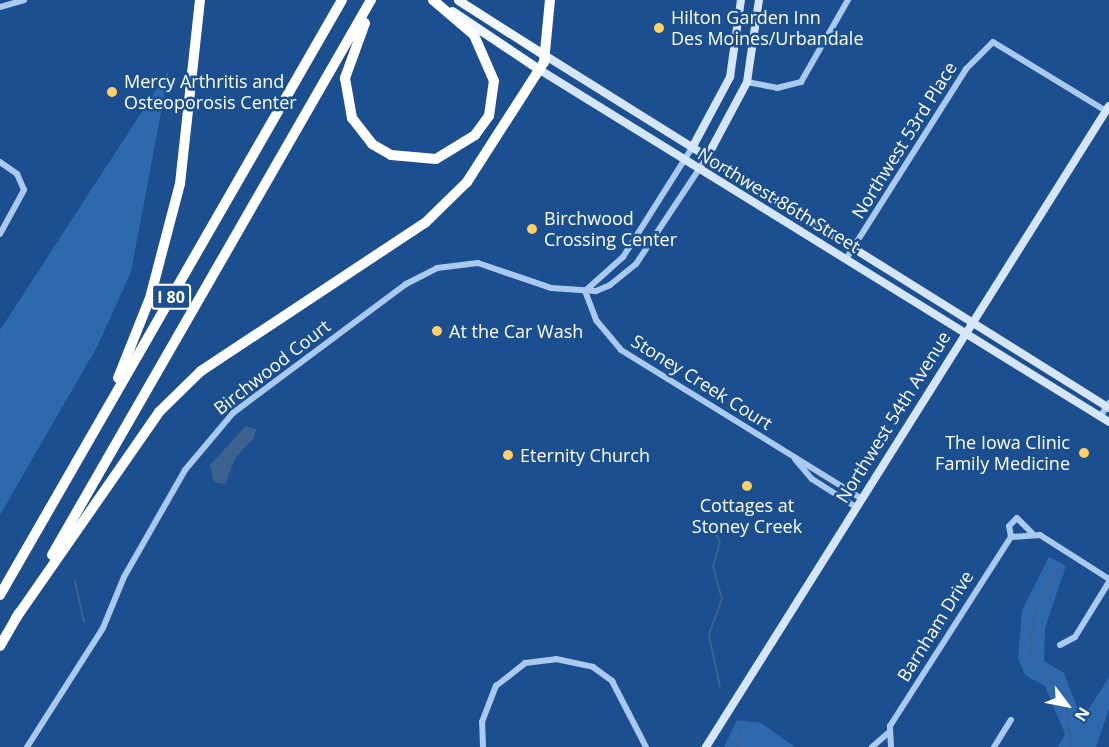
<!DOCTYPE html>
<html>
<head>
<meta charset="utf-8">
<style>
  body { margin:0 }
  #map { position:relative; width:1109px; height:747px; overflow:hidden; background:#1b4f8f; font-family:"Open Sans",sans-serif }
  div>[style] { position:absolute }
  .green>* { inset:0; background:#2e69ad }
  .water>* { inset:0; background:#3c6290 }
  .stream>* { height:2px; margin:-1px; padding:0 1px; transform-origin:1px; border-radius:1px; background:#3c6290 }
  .street>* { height:6px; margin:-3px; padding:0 3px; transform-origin:3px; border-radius:3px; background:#a9c9ee }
  .secondary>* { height:8px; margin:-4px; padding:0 4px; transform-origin:4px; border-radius:4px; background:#d6e6fa }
  .primary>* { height:9px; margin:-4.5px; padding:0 4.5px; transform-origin:4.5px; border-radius:4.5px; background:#f0f6ff }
  .highway>* { height:10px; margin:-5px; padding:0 5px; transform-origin:5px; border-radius:5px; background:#fff }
  .dots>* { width:16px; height:16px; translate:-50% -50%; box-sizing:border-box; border:3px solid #1b4f8f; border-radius:50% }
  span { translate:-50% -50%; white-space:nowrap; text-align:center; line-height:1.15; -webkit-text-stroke:5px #1b4f8f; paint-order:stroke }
  .shield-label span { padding:2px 4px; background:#1b4f8f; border:2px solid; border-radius:4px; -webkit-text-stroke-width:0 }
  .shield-label { font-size:16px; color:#fff; font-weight:700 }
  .poi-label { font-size:18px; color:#fff }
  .left { translate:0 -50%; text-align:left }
  .right { translate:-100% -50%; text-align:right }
  .street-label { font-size:18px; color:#fff }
  .north { position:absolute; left:1037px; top:675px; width:60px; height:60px; -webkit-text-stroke:4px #1b4f8f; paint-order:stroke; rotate:122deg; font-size:16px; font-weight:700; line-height:24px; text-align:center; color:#fff }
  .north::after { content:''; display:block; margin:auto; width:21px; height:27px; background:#fff; clip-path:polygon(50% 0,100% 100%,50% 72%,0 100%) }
</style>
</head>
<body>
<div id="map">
  <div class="green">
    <div style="clip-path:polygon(169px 70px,131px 272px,98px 345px,0 515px,0 330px)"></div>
    <div style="clip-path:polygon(1049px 557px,1066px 566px,1045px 628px,1044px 661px,1064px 673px,1078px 710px,1085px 715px,1109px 677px,1109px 709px,1096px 747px,1058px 747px,1065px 734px,1045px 686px,1025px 675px,1018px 658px,1022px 610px)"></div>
    <div style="clip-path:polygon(737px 720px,761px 723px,795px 747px,724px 747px)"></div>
  </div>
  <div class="water">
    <div style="clip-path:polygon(246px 426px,256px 429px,254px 438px,236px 457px,225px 484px,214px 482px,210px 465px)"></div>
  </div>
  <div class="stream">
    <div style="left:711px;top:523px;width:21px;rotate:65deg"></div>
    <div style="left:720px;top:542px;width:25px;rotate:106deg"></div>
    <div style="left:713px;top:566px;width:34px;rotate:75deg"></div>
    <div style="left:722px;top:599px;width:38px;rotate:110deg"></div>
    <div style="left:709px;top:635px;width:53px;rotate:78.1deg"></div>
    <div style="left:1058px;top:568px;width:48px;rotate:118.7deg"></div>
    <div style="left:1035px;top:610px;width:24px;rotate:99deg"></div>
    <div style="left:1031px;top:634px;width:23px;rotate:88deg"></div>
    <div style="left:1032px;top:657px;width:53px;rotate:51.8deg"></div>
    <div style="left:1065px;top:699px;width:48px;rotate:82.9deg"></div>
    <div style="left:75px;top:581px;width:42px;rotate:77.6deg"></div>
    <div style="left:736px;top:747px;width:17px;rotate:-73deg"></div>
  </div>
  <div class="street">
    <div style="left:0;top:7px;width:25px;rotate:-16deg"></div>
    <div style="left:747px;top:82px;width:31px;rotate:11deg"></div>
    <div style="left:777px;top:88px;width:25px;rotate:-14deg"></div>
    <div style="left:801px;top:82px;width:95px;rotate:-60.2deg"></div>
    <div style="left:0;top:162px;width:21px;rotate:35deg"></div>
    <div style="left:17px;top:174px;width:17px;rotate:66deg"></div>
    <div style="left:24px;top:190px;width:50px;rotate:118.6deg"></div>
    <div style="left:846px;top:259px;width:225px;rotate:-57.7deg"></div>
    <div style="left:966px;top:69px;width:38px;rotate:-45deg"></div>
    <div style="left:993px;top:42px;width:132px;rotate:31.4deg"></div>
    <div style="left:585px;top:291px;width:31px;rotate:69deg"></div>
    <div style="left:596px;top:320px;width:39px;rotate:50deg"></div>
    <div style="left:621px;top:350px;width:282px;rotate:31.7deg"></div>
    <div style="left:585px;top:291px;width:51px;rotate:-41.8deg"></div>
    <div style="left:623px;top:257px;width:129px;rotate:-57.7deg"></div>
    <div style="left:1100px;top:417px;width:17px;rotate:-57deg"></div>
    <div style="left:795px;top:459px;width:26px;rotate:50deg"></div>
    <div style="left:812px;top:479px;width:52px;rotate:32.5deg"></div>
    <div style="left:1011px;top:537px;width:11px;rotate:-100deg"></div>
    <div style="left:1009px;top:526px;width:11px;rotate:-45deg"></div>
    <div style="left:1017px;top:518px;width:21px;rotate:45deg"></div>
    <div style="left:1060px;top:645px;width:17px;rotate:-28deg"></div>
    <div style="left:1075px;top:637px;width:65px;rotate:-58.3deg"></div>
    <div style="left:27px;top:747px;width:141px;rotate:-57.4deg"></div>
    <div style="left:103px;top:628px;width:55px;rotate:-67.6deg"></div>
    <div style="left:124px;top:577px;width:123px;rotate:-60.3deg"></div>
    <div style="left:185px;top:470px;width:75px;rotate:-49.9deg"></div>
    <div style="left:233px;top:413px;width:216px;rotate:-36.7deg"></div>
    <div style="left:406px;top:284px;width:35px;rotate:-27deg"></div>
    <div style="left:437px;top:268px;width:41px;rotate:-7deg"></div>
    <div style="left:478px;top:263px;width:77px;rotate:18.9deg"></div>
    <div style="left:551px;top:288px;width:45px;rotate:3.8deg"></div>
    <div style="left:596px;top:291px;width:15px;rotate:-23deg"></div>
    <div style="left:610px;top:285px;width:33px;rotate:-39deg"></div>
    <div style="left:636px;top:264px;width:128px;rotate:-56.4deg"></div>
    <div style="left:483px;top:747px;width:25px;rotate:-92deg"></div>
    <div style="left:482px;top:722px;width:39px;rotate:-69deg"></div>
    <div style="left:496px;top:686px;width:37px;rotate:-38deg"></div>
    <div style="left:525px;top:663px;width:31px;rotate:-7deg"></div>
    <div style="left:556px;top:659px;width:38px;rotate:12deg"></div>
    <div style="left:593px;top:667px;width:24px;rotate:36deg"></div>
    <div style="left:612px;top:681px;width:74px;rotate:62.7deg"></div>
    <div style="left:872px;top:747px;width:21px;rotate:-41deg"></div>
    <div style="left:891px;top:747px;width:21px;rotate:-93deg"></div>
    <div style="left:890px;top:726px;width:224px;rotate:-57.4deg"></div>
    <div style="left:1011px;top:537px;width:29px;rotate:-4deg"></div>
    <div style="left:1040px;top:535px;width:82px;rotate:32.5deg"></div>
    <div style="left:994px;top:747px;width:32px;rotate:-58deg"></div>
  </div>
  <div class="secondary">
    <div style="left:546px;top:56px;width:664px;rotate:32.01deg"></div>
    <div style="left:540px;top:70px;width:669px;rotate:31.74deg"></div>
    <div style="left:692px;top:148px;width:81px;rotate:-61.8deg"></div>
    <div style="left:730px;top:77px;width:78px;rotate:-81.9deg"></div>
    <div style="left:707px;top:157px;width:85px;rotate:-61.9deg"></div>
    <div style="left:747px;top:82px;width:83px;rotate:-81.7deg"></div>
    <div style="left:706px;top:747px;width:757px;rotate:-57.84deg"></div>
  </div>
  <div class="primary">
    <div style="left:458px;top:0;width:104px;rotate:32.5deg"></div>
    <div style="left:452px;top:11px;width:106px;rotate:33.8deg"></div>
  </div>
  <div class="highway">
    <div style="left:365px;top:23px;width:59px;rotate:110deg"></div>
    <div style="left:345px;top:78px;width:41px;rotate:80.1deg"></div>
    <div style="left:352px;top:118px;width:33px;rotate:52deg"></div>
    <div style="left:372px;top:144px;width:22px;rotate:30deg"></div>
    <div style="left:391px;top:155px;width:45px;rotate:5.1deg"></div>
    <div style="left:436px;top:159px;width:46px;rotate:-31.6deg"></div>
    <div style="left:475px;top:135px;width:24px;rotate:-54deg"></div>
    <div style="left:489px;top:116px;width:35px;rotate:-82deg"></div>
    <div style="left:494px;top:81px;width:50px;rotate:-113.5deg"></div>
    <div style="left:474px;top:35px;width:54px;rotate:-139.5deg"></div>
    <div style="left:118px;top:378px;width:86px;rotate:-68.2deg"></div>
    <div style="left:150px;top:298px;width:118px;rotate:-75.3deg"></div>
    <div style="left:180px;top:184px;width:185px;rotate:-83.8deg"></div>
    <div style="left:52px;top:555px;width:640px;rotate:-60.11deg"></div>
    <div style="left:0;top:595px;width:686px;rotate:-60.11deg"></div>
    <div style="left:16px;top:618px;width:251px;rotate:-55.2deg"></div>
    <div style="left:159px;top:412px;width:59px;rotate:-44.3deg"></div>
    <div style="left:201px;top:371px;width:268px;rotate:-33.5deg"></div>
    <div style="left:425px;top:223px;width:59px;rotate:-44.3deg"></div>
    <div style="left:467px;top:182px;width:143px;rotate:-57.3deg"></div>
    <div style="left:544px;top:62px;width:62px;rotate:-84.5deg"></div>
    <div style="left:0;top:646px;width:38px;rotate:-60deg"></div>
  </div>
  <div class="dots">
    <div style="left:659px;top:28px;background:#ffd166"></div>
    <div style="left:112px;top:92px;background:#ffd166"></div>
    <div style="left:532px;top:229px;background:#ffd166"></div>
    <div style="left:437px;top:331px;background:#ffd166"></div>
    <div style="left:1084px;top:453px;background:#ffd166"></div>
    <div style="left:508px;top:455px;background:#ffd166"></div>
    <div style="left:747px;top:486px;background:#ffd166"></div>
  </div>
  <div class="shield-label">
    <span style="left:171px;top:297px">I 80</span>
  </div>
  <div class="poi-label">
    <span class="left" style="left:671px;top:28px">Hilton Garden Inn<br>Des Moines/Urbandale</span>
    <span class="left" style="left:124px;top:92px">Mercy Arthritis and<br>Osteoporosis Center</span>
    <span class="left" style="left:544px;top:229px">Birchwood<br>Crossing Center</span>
    <span class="left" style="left:449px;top:331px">At the Car Wash</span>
    <span class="right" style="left:1070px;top:453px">The Iowa Clinic<br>Family Medicine</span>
    <span class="left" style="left:520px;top:455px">Eternity Church</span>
    <span style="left:747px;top:516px">Cottages at<br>Stoney Creek</span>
  </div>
  <div class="street-label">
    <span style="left:904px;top:140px;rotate:-58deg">Northwest 53rd Place</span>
    <span style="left:779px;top:200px;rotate:31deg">Northwest 86th Street</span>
    <span style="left:272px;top:367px;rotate:-38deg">Birchwood Court</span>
    <span style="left:702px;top:382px;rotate:32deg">Stoney Creek Court</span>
    <span style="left:893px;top:417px;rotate:-58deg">Northwest 54th Avenue</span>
    <span style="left:935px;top:626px;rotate:-58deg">Barnham Drive</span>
  </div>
  <div class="north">N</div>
</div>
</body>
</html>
